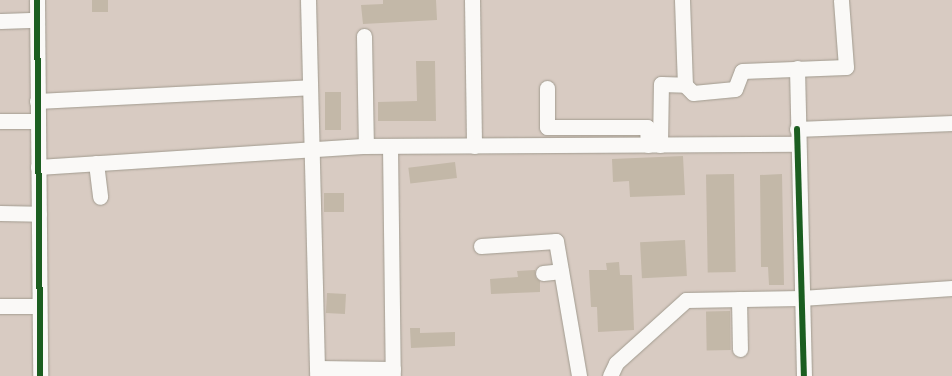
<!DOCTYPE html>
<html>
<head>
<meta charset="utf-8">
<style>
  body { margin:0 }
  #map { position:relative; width:952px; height:376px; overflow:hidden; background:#e0dac8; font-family:Caveat,sans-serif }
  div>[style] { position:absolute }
  .industrial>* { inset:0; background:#d8cbc2; transform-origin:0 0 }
  .building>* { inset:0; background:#c3b8a8; transform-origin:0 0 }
  .roads { filter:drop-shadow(0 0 1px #a19b8f) drop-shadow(0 0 1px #a19b8f) }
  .minor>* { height:15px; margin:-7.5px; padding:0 7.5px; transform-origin:7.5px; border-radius:7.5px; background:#faf9f7 }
  .cycleway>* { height:6px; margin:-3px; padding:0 3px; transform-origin:3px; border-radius:3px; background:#1b5e20 }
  span { translate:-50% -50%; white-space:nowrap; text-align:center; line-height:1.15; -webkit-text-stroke:3.5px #fdfcf7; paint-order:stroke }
</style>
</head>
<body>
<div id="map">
  <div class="industrial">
    <div style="left:0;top:0;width:952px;height:376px"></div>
  </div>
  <div class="building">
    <div style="left:92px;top:0;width:16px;height:12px"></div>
    <div style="clip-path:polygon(383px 0,436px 0,437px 20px,363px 24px,361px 5px,383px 4px)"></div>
    <div style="clip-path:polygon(416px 61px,435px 61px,436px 121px,378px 121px,378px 102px,417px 101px)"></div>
    <div style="left:325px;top:92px;width:16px;height:38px"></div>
    <div style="clip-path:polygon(683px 156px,685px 195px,630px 197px,629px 181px,613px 182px,612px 159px)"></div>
    <div style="left:455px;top:162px;width:16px;height:47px;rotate:83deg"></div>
    <div style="left:734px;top:174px;width:98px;height:28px;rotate:89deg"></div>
    <div style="clip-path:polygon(782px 174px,784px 285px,769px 285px,768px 267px,761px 267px,760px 175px)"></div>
    <div style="left:324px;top:193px;width:20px;height:19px"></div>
    <div style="left:685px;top:240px;width:36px;height:45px;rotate:87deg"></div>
    <div style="clip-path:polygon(619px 262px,620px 275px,632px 275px,634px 330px,598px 332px,597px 307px,591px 307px,589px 270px,607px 270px,606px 263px)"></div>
    <div style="clip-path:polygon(535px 270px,536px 278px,540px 281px,540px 292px,491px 294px,490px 279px,518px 277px,517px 271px)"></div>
    <div style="left:327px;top:293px;width:19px;height:20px;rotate:3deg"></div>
    <div style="left:730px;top:311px;width:39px;height:24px;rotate:89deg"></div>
    <div style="clip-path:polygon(410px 328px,420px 328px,420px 333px,455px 332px,455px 346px,411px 348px)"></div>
  </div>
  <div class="roads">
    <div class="minor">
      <div style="left:37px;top:0;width:376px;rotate:89.5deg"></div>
      <div style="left:308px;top:0;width:376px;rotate:88.6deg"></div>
      <div style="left:472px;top:0;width:146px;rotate:89.2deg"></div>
      <div style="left:682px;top:0;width:85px;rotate:88deg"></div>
      <div style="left:685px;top:85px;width:11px;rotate:45deg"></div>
      <div style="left:693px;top:93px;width:42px;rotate:-5.4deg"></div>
      <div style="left:735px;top:89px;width:19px;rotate:-69deg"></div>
      <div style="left:742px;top:71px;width:104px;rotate:-2.2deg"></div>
      <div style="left:846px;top:67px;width:67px;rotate:-94.3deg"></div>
      <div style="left:0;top:21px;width:37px;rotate:-2deg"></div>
      <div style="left:364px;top:36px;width:110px;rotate:89deg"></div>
      <div style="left:797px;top:68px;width:308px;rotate:88.7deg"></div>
      <div style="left:547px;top:88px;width:39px;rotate:90deg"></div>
      <div style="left:547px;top:127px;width:100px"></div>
      <div style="left:647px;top:127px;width:18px;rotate:87deg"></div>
      <div style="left:37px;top:101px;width:273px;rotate:-2.9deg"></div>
      <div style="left:0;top:121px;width:38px"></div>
      <div style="left:797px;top:129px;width:155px;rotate:-2.2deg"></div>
      <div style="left:660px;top:145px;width:61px;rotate:-89.1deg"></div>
      <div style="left:661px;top:84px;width:24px;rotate:2deg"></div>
      <div style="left:390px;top:146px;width:230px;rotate:89.3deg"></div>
      <div style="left:96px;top:163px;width:34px;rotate:83deg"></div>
      <div style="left:38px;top:167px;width:329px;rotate:-3.7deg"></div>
      <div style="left:366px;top:146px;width:431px;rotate:-0.3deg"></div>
      <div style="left:0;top:213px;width:39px;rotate:1deg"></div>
      <div style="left:481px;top:246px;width:75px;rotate:-3.8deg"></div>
      <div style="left:556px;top:241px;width:137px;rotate:80.3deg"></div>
      <div style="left:543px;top:273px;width:18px;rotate:-6deg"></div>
      <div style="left:739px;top:299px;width:50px;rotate:88.9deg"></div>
      <div style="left:0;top:306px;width:39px"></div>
      <div style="left:317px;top:368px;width:76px;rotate:0.8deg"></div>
      <div style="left:610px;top:376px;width:14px;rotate:-65deg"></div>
      <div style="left:616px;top:363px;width:94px;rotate:-42deg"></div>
      <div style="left:686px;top:300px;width:115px;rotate:-1deg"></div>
      <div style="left:801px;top:298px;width:151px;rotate:-3.8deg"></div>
    </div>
  </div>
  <div class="cycleway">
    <div style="left:37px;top:0;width:376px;rotate:89.5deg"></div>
    <div style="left:797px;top:129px;width:247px;rotate:88.4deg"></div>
  </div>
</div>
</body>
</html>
